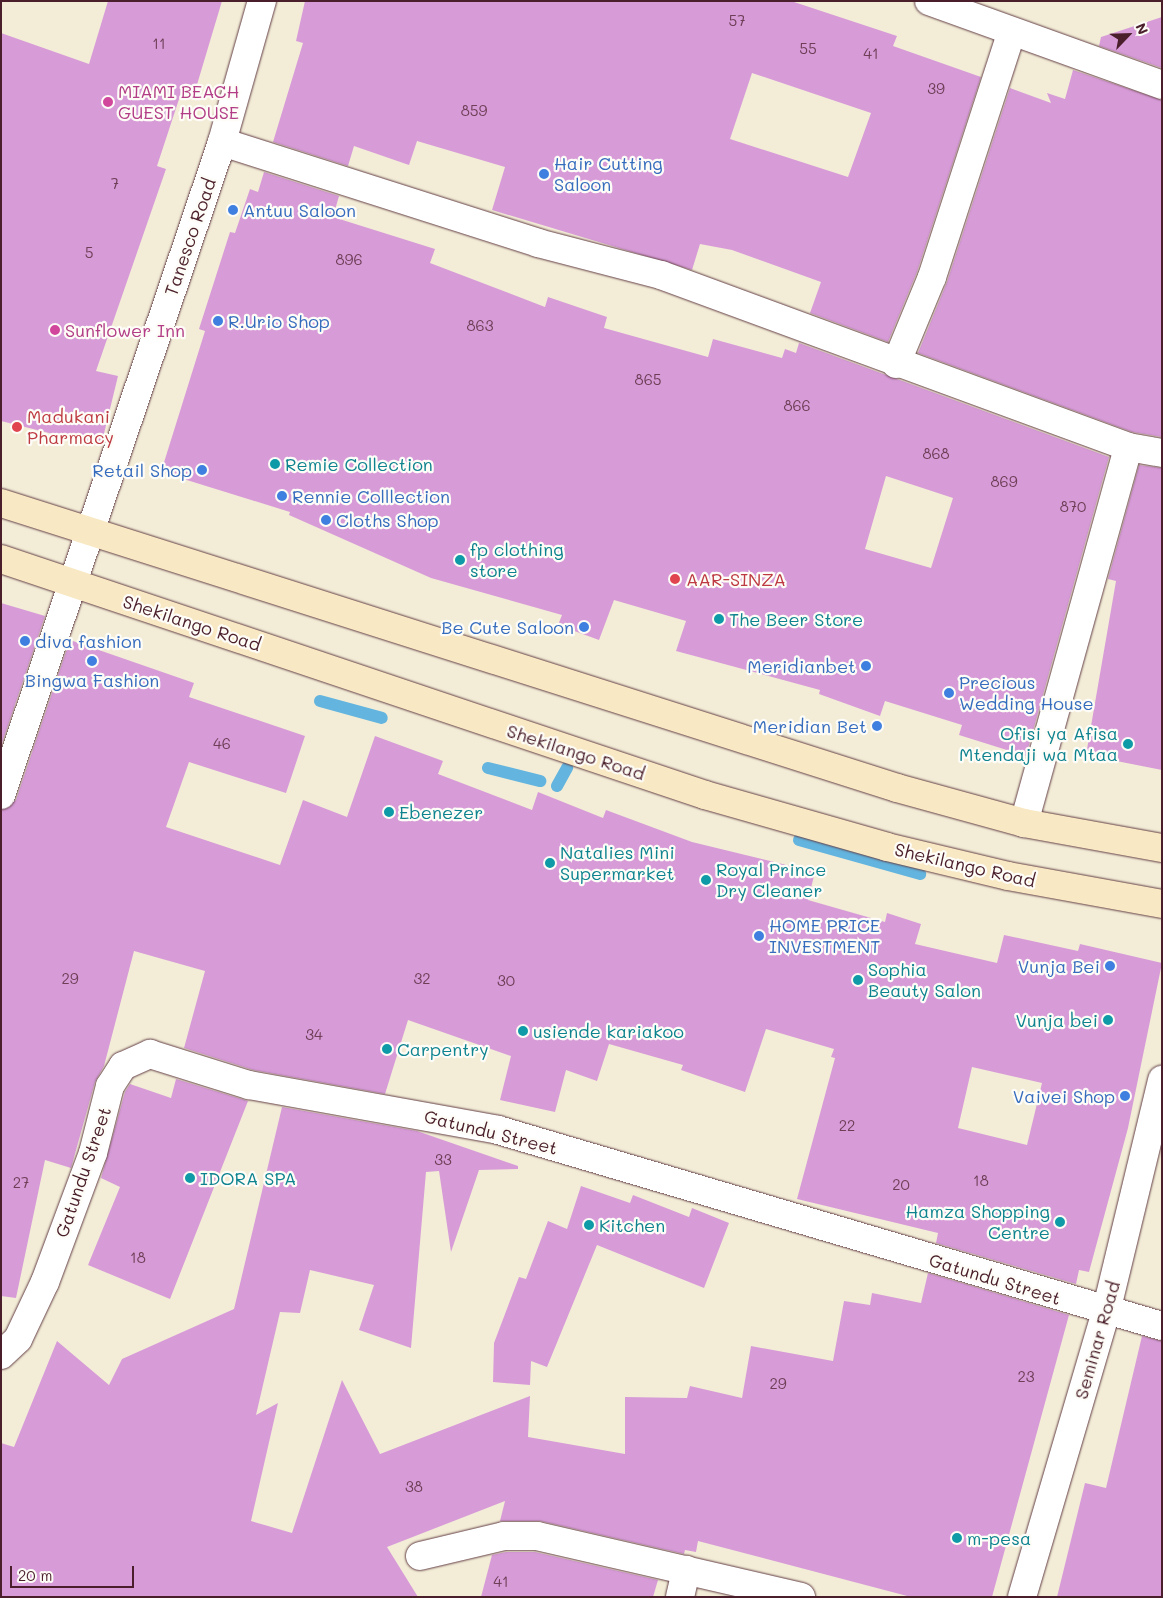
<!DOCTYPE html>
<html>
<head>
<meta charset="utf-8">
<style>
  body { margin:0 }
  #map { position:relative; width:1163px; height:1598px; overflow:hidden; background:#f3edd7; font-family:Mali,sans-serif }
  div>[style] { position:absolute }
  .stream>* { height:12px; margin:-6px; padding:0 6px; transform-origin:6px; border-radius:6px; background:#63b4de }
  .building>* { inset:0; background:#d79cd8 }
  .roads { filter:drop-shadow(0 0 1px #633e45) drop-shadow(0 0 1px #633e45) }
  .street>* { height:28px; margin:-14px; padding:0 14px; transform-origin:14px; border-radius:14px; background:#fff }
  .secondary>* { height:28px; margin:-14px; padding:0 14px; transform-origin:14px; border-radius:14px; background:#f8e8c3 }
  .dots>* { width:14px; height:14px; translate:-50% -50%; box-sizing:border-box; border:2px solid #fdfcf7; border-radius:50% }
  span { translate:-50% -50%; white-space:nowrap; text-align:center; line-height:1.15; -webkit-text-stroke:4.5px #fdfcf7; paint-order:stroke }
  .number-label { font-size:15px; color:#6d3e56 }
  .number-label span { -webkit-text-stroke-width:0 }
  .hotel-label { font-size:18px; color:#b23c85 }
  .left { translate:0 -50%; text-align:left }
  .shop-label { font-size:18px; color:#366cbe }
  .right { translate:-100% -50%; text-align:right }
  .street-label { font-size:18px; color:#4a1f2b }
  .health-label { font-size:18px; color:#be3a42 }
  .culture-label { font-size:18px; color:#0d838f }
  .frame { position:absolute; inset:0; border:2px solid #4a1f2b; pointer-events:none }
  .north { position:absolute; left:1103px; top:10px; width:50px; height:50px; -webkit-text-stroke:4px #fdfcf7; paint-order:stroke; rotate:66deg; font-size:14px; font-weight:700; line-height:20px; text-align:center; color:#4a1f2b }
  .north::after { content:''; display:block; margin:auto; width:18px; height:22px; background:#4a1f2b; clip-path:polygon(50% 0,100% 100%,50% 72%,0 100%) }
  .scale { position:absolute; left:10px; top:1566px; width:124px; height:22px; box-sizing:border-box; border:2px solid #4a1f2b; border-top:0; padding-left:6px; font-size:15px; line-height:18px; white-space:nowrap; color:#4a1f2b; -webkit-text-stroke:4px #fdfcf7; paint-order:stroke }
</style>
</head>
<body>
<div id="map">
  <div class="stream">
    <div style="left:320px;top:701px;width:64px;rotate:15.3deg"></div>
    <div style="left:488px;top:768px;width:54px;rotate:14deg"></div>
    <div style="left:557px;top:786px;width:21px;rotate:-61deg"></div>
    <div style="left:799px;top:840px;width:126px;rotate:15.7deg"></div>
  </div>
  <div class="building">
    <div style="clip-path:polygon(108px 1px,222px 1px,196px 88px,184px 84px,157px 166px,166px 169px,96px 371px,118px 376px,101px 446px,1px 421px,1px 33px,89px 64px)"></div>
    <div style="clip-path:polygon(evenodd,305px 1px,791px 1px,897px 36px,893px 46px,981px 77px,917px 272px,888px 342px,810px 313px,821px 282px,732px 250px,700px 244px,692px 270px,492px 210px,505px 167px,417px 141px,409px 165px,354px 146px,348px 166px,273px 142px,303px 43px,296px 41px,305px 1px,752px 73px,871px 113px,848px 177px,730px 139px,752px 73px)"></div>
    <div style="clip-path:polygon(1162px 17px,1162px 68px,1099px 46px,1101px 37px)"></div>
    <div style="clip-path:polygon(1073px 70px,1162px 100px,1162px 437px,1132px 432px,918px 353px,947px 282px,1010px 88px,1051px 103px,1047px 93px,1065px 99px)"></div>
    <div style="clip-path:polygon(evenodd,264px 172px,339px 196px,333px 217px,435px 249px,430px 263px,545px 307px,548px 297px,607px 317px,604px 328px,708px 357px,713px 339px,782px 358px,785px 349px,796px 353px,799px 343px,1109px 457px,1026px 756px,959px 735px,962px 725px,885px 701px,880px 716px,819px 694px,820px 690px,676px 651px,686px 621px,614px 600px,599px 640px,558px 625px,562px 615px,431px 578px,289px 515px,290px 512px,161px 472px,205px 331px,199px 329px,230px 232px,235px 233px,250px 189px,258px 192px,264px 172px,886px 476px,953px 498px,931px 568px,865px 549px,886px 476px)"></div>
    <div style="clip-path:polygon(1139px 465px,1162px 468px,1162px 770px,1086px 755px,1116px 581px,1108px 579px)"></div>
    <div style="clip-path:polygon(1px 603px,45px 616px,1px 746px)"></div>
    <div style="clip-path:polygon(evenodd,70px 640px,194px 683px,189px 697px,305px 736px,286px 793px,189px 762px,166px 827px,280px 865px,303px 800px,347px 817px,375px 736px,443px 761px,438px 774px,532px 810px,538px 792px,603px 818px,606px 810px,692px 842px,815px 872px,808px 900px,885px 922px,887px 913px,921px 924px,915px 944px,997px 963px,1004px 935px,1078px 951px,1080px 944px,1162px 963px,1128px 1128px,1089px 1272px,1079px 1270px,1076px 1284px,936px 1243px,938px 1233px,797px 1199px,835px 1058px,831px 1057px,834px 1049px,766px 1029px,745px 1092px,681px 1070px,683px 1065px,609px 1044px,597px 1081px,566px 1070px,555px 1112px,500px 1100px,511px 1056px,408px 1020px,385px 1094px,253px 1070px,184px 1048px,205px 971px,134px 951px,104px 1066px,95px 1082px,71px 1168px,45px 1160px,16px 1298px,1px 1296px,1px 810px,16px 800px,70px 640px,972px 1067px,1042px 1083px,1027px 1145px,958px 1128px,972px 1067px)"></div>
    <div style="clip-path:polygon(176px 1079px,248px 1101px,170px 1299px,88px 1265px,120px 1187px,101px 1178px,125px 1092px,130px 1084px,171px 1098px)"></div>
    <div style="clip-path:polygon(282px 1107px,417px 1131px,518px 1166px,518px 1169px,479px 1170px,451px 1252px,439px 1171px,426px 1172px,411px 1348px,359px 1330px,374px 1285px,310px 1270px,300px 1313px,280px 1312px,256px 1415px,278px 1403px,251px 1521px,292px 1533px,342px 1380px,380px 1454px,530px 1396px,528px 1437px,625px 1454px,625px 1397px,687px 1398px,690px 1386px,742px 1398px,751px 1346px,833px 1361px,844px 1301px,870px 1305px,872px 1293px,921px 1303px,928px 1273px,1069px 1315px,992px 1597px,911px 1597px,698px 1541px,696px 1552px,685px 1550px,684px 1554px,540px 1521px,500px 1521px,505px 1501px,387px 1547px,418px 1597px,1px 1597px,1px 1443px,14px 1447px,57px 1341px,109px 1385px,122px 1359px,234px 1309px)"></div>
    <div style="clip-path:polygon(581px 1186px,630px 1203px,633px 1195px,689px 1217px,692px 1208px,729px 1223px,704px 1288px,597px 1245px,547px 1367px,531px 1361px,530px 1385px,493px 1382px,494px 1343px,519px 1277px,526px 1279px,548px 1221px,567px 1229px)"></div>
    <div style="clip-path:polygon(1142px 1336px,1162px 1341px,1162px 1597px,1057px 1597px,1085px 1483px,1106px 1488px)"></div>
    <div style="clip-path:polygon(506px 1552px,535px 1552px,658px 1580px,653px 1597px,481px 1597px,492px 1555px)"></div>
  </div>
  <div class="roads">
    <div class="street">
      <div style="left:929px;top:1px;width:248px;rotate:19.8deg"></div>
      <div style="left:222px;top:142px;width:332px;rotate:17.7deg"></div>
      <div style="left:538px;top:243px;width:127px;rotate:14.6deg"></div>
      <div style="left:661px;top:275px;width:498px;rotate:20.2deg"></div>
      <div style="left:1128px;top:447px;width:35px;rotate:10deg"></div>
      <div style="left:896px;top:364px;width:94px;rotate:-67.5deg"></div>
      <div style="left:932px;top:277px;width:256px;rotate:-72deg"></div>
      <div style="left:1px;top:795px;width:689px;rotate:-71.3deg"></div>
      <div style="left:222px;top:142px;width:147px;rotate:-74.2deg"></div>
      <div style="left:1024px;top:823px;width:390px;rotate:-74.5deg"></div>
      <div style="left:1px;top:1355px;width:23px;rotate:-43deg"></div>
      <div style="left:18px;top:1339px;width:63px;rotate:-64.7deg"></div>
      <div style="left:45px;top:1282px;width:138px;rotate:-69.6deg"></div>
      <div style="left:93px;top:1153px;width:69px;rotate:-75.8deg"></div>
      <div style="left:110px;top:1086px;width:24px;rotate:-57deg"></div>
      <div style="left:123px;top:1066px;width:30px;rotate:-24deg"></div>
      <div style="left:150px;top:1054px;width:104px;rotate:17.4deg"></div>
      <div style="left:249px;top:1085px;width:253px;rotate:10.2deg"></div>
      <div style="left:498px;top:1130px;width:692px;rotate:16.45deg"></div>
      <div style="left:420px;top:1556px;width:86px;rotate:-13.4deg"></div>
      <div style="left:504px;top:1536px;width:33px"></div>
      <div style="left:537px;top:1536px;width:271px;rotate:13deg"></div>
      <div style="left:680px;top:1597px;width:28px;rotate:-77deg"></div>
      <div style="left:1022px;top:1597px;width:297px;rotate:-73.6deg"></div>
      <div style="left:1106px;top:1312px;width:239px;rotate:-76.4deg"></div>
    </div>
    <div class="secondary">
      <div style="left:1px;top:503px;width:940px;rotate:17.64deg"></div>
      <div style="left:897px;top:788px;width:132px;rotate:15.4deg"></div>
      <div style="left:1024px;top:823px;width:140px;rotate:10.3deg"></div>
      <div style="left:1px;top:559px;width:743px;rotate:18.53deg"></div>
      <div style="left:705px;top:795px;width:189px;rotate:15.9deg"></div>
      <div style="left:887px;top:847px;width:124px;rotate:13.5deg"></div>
      <div style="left:1008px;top:876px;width:157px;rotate:10.3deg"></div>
    </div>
  </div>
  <div class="dots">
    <div style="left:108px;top:102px;background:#d1479c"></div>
    <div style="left:544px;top:174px;background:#3f7fe0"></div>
    <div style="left:233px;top:210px;background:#3f7fe0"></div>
    <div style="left:218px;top:321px;background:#3f7fe0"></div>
    <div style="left:55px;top:330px;background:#d1479c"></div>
    <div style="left:17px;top:427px;background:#e0444e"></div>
    <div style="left:275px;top:464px;background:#0f9aa8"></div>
    <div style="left:202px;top:470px;background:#3f7fe0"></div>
    <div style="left:282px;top:496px;background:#3f7fe0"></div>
    <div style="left:326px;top:520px;background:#3f7fe0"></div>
    <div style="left:460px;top:560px;background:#0f9aa8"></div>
    <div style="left:675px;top:579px;background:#e0444e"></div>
    <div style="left:719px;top:619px;background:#0f9aa8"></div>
    <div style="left:584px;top:627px;background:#3f7fe0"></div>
    <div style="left:25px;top:641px;background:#3f7fe0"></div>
    <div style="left:92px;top:661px;background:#3f7fe0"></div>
    <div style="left:866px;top:666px;background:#3f7fe0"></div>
    <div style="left:949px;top:693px;background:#3f7fe0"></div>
    <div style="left:877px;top:726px;background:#3f7fe0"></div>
    <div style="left:1128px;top:744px;background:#0f9aa8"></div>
    <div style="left:389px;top:812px;background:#0f9aa8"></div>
    <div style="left:550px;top:863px;background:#0f9aa8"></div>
    <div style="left:706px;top:880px;background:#0f9aa8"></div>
    <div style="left:759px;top:936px;background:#3f7fe0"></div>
    <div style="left:1110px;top:966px;background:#3f7fe0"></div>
    <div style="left:858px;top:980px;background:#0f9aa8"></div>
    <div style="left:1108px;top:1020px;background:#0f9aa8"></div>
    <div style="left:523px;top:1031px;background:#0f9aa8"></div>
    <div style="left:387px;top:1049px;background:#0f9aa8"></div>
    <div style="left:1125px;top:1096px;background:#3f7fe0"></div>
    <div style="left:190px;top:1178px;background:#0f9aa8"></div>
    <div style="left:1060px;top:1222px;background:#0f9aa8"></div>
    <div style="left:589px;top:1225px;background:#0f9aa8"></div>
    <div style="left:957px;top:1538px;background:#0f9aa8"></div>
  </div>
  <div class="number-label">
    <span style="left:737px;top:21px">57</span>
    <span style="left:159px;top:44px">11</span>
    <span style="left:808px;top:49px">55</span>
    <span style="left:871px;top:54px">41</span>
    <span style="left:936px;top:89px">39</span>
    <span style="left:474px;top:111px">859</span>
    <span style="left:115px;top:184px">7</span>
    <span style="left:89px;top:253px">5</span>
    <span style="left:349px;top:260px">896</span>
    <span style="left:480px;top:326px">863</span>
    <span style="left:648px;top:380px">865</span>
    <span style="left:797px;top:406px">866</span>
    <span style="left:936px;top:454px">868</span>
    <span style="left:1004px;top:482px">869</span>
    <span style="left:1073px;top:507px">870</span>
    <span style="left:222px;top:744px">46</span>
    <span style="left:70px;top:979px">29</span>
    <span style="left:422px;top:979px">32</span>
    <span style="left:506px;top:981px">30</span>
    <span style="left:314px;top:1035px">34</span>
    <span style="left:847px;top:1126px">22</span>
    <span style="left:443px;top:1160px">33</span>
    <span style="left:981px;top:1181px">18</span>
    <span style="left:21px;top:1183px">27</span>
    <span style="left:901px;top:1185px">20</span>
    <span style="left:138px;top:1258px">18</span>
    <span style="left:1026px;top:1377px">23</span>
    <span style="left:778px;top:1384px">29</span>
    <span style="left:414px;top:1487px">38</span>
    <span style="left:501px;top:1582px">41</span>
  </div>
  <div class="hotel-label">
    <span class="left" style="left:118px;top:102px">MIAMI BEACH<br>GUEST HOUSE</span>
    <span class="left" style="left:65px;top:330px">Sunflower Inn</span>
  </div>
  <div class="shop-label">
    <span class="left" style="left:554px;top:174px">Hair Cutting<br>Saloon</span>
    <span class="left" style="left:243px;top:210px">Antuu Saloon</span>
    <span class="left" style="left:228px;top:321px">R.Urio Shop</span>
    <span class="right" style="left:192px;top:470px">Retail Shop</span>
    <span class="left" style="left:292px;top:496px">Rennie Colllection</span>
    <span class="left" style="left:336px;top:520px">Cloths Shop</span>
    <span class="right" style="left:574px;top:627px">Be Cute Saloon</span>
    <span class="left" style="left:35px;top:641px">diva fashion</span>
    <span class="right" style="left:856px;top:666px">Meridianbet</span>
    <span style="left:92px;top:680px">Bingwa Fashion</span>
    <span class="left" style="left:959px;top:693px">Precious<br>Wedding House</span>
    <span class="right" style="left:867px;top:726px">Meridian Bet</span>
    <span class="left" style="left:769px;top:936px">HOME PRICE<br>INVESTMENT</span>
    <span class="right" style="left:1100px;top:966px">Vunja Bei</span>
    <span class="right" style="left:1115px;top:1096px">Vaivei Shop</span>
  </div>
  <div class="street-label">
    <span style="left:190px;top:237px;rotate:-71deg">Tanesco Road</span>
    <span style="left:192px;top:623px;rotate:18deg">Shekilango Road</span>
    <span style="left:576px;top:752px;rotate:18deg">Shekilango Road</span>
    <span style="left:965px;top:865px;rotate:13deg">Shekilango Road</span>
    <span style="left:491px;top:1132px;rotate:14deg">Gatundu Street</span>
    <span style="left:83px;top:1172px;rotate:-71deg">Gatundu Street</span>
    <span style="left:995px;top:1279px;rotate:17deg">Gatundu Street</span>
    <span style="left:1097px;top:1340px;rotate:-74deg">Seminar Road</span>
  </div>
  <div class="health-label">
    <span class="left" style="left:27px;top:427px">Madukani<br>Pharmacy</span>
    <span class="left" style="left:686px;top:579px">AAR-SINZA</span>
  </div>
  <div class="culture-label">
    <span class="left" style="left:285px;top:464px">Remie Collection</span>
    <span class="left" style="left:470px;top:560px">fp clothing<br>store</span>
    <span class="left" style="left:729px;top:619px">The Beer Store</span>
    <span class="right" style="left:1118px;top:744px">Ofisi ya Afisa<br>Mtendaji wa Mtaa</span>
    <span class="left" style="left:399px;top:812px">Ebenezer</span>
    <span class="left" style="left:560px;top:863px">Natalies Mini<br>Supermarket</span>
    <span class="left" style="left:716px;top:880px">Royal Prince<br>Dry Cleaner</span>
    <span class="left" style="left:868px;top:980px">Sophia<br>Beauty Salon</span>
    <span class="right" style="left:1098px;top:1020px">Vunja bei</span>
    <span class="left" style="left:533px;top:1031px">usiende kariakoo</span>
    <span class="left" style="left:397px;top:1049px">Carpentry</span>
    <span class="left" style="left:200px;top:1178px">IDORA SPA</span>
    <span class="right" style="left:1050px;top:1222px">Hamza Shopping<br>Centre</span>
    <span class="left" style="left:599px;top:1225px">Kitchen</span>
    <span class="left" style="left:967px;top:1538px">m-pesa</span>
  </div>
  <div class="frame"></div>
  <div class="north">N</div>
  <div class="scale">20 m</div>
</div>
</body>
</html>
